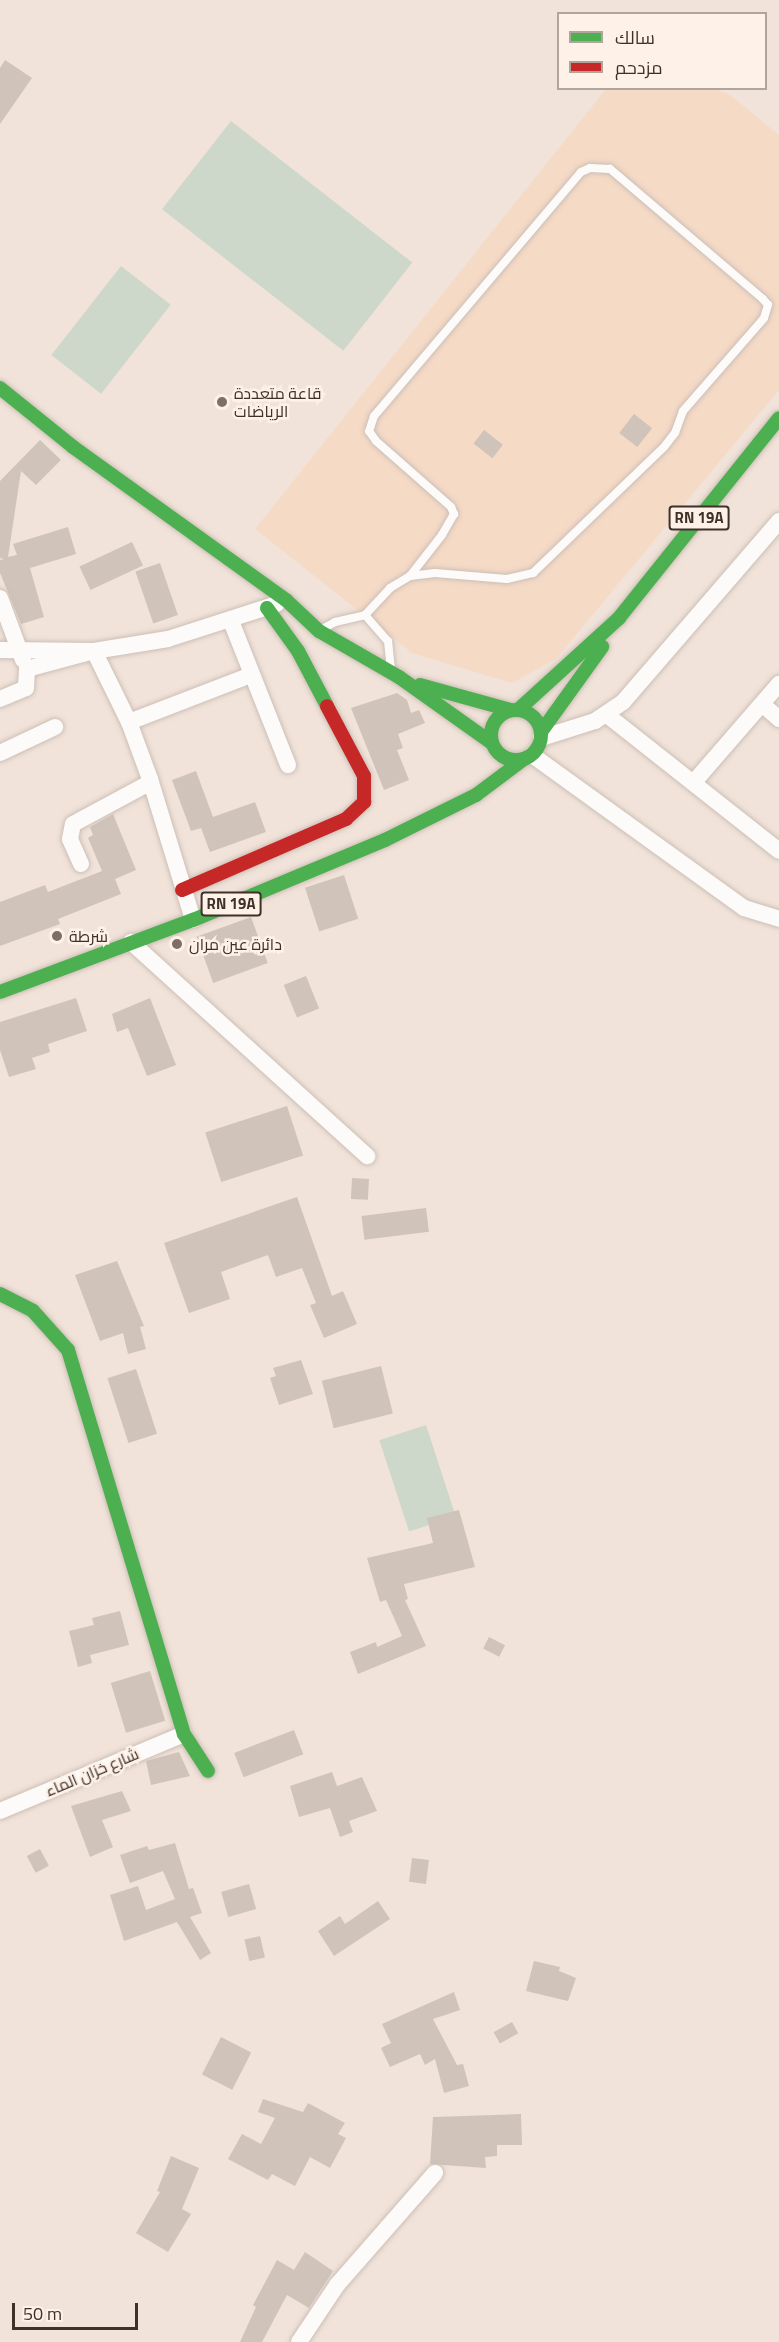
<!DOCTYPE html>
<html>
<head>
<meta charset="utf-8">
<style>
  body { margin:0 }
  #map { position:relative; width:779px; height:2342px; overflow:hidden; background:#f1e3d9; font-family:"Titillium Web",Cairo,sans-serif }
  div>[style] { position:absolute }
  .built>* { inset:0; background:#f5dac6 }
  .green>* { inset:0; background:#cdd7ca; transform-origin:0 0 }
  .building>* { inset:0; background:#cfc3ba; transform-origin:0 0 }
  .roads { filter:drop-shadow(0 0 2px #ccbfb7) drop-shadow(0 0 2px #ccbfb7) }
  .lane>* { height:8px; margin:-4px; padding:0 4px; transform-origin:4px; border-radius:4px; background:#fdfbf9 }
  .street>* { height:16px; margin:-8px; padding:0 8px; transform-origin:8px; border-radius:8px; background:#fdfbf9 }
  .fast>* { height:14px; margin:-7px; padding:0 7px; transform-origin:7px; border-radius:7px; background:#4caf50 }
  .fast>.ring { margin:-7px; padding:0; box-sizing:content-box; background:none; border:14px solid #4caf50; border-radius:50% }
  .jam>* { height:14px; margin:-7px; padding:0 7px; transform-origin:7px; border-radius:7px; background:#c62828 }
  .dots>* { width:16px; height:16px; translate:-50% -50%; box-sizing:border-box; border:3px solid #fef1e8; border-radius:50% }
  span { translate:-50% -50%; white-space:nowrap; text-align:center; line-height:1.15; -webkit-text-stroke:5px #fef1e8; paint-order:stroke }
  .shield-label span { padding:2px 4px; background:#fef1e8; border:2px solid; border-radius:4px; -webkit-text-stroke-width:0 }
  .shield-label { font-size:15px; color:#3e3129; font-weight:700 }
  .poi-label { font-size:16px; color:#3e3129 }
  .left { translate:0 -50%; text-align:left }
  .street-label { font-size:16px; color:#3e3129 }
  .legend { position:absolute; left:557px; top:12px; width:210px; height:78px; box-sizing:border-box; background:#fef1e8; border:2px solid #b1a49c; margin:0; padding:8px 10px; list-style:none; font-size:18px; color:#3e3129 }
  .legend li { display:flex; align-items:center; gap:12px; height:30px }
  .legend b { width:30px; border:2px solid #b1a49c }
  .scale { position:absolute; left:12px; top:2303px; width:126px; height:27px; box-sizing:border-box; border:3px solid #3e3129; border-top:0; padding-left:8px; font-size:18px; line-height:21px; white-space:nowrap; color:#3e3129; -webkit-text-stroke:4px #fef1e8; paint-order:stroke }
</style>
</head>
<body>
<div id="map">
  <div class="built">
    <div style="clip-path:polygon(606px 89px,715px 89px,730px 95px,779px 135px,779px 390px,556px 659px,512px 683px,412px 653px,255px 529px)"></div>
  </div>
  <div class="green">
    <div style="left:231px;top:121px;width:230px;height:112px;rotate:38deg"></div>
    <div style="left:121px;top:266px;width:63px;height:113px;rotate:38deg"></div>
    <div style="left:426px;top:1425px;width:96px;height:49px;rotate:72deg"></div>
  </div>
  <div class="building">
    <div style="clip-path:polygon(5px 60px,32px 78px,0 124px,0 68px)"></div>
    <div style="left:634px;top:414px;width:23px;height:24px;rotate:38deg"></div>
    <div style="left:484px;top:430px;width:24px;height:17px;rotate:38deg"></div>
    <div style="clip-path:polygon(40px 440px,61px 460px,36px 485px,21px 471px,8px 557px,17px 555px,13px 544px,68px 527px,76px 554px,30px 568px,44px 617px,21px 624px,0 573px,0 560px,4px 559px,0 558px,0 481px)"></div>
    <div style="left:132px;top:542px;width:26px;height:58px;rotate:65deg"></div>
    <div style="left:160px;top:563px;width:55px;height:26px;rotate:71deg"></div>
    <div style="clip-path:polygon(397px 693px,407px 700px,411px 713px,419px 710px,425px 723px,398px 734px,403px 748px,397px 750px,409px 780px,384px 790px,351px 708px)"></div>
    <div style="clip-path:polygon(196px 771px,213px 817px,255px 802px,266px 832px,210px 852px,201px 828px,191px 831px,172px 780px)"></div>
    <div style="clip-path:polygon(113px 814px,136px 870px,115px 879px,121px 894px,58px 919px,60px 924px,0 946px,0 902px,45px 885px,48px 892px,102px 871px,88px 838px,93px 835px,90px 827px)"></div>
    <div style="left:344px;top:875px;width:46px;height:41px;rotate:72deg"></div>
    <div style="left:251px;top:917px;width:49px;height:58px;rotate:70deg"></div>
    <div style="left:306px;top:976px;width:35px;height:24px;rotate:68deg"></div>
    <div style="clip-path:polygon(76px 998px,87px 1031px,48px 1044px,50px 1052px,32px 1058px,36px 1069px,9px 1077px,0 1050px,0 1022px)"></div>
    <div style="clip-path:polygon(150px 998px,176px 1065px,147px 1076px,128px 1028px,117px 1032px,112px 1014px)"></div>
    <div style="left:287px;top:1106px;width:52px;height:86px;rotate:72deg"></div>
    <div style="left:352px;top:1178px;width:17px;height:21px;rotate:3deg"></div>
    <div style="clip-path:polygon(297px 1197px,332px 1296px,343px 1291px,357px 1324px,324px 1338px,310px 1305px,316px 1303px,302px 1268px,276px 1277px,268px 1255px,221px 1272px,230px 1299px,189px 1313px,164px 1243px)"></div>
    <div style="left:426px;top:1208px;width:24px;height:65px;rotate:83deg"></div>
    <div style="clip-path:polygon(117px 1261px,144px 1326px,140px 1327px,146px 1349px,128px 1354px,123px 1333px,100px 1341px,75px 1275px)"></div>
    <div style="clip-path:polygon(301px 1360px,313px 1394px,279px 1405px,270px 1378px,276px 1376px,273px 1368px)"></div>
    <div style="left:381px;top:1366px;width:49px;height:61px;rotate:76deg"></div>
    <div style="left:136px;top:1369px;width:68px;height:30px;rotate:72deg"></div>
    <div style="clip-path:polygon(459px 1510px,475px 1567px,404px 1584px,408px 1599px,405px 1600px,426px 1646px,358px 1674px,350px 1652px,376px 1642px,377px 1647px,402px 1636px,386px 1600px,380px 1602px,367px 1558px,433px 1543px,427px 1518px)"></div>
    <div style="clip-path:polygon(120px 1611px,129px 1645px,90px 1655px,92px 1663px,78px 1667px,69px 1631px,94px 1625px,92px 1618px)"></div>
    <div style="left:489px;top:1637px;width:18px;height:13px;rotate:27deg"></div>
    <div style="left:150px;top:1671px;width:52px;height:41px;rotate:73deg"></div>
    <div style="left:294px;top:1730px;width:26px;height:64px;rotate:69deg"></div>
    <div style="clip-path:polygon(179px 1752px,190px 1776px,151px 1785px,146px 1761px)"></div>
    <div style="clip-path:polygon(332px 1772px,337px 1786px,362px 1777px,377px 1811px,349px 1821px,353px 1832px,340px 1837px,330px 1808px,299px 1817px,290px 1786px)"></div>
    <div style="clip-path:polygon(122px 1791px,131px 1811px,102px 1820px,113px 1847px,90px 1857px,71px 1806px)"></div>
    <div style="clip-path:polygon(175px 1843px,189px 1889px,193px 1888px,202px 1913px,190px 1917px,211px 1953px,200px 1960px,177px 1922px,124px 1941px,110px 1895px,138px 1886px,146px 1910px,175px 1899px,163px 1871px,130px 1883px,120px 1855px,147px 1846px,149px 1850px)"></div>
    <div style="left:40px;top:1849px;width:19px;height:15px;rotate:62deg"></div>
    <div style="left:412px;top:1858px;width:17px;height:24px;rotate:7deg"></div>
    <div style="left:249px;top:1884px;width:26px;height:29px;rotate:74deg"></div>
    <div style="clip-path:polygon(378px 1901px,390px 1919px,334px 1956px,318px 1931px,340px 1916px,345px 1924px)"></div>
    <div style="left:260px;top:1936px;width:22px;height:16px;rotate:77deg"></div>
    <div style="clip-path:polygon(534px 1961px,560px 1967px,559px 1971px,576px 1978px,568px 2001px,526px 1991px)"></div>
    <div style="clip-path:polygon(454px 1992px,460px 2010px,433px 2019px,457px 2065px,463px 2064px,469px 2086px,444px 2093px,435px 2059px,425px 2065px,420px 2054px,390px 2067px,381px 2048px,391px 2043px,382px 2024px)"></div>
    <div style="left:512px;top:2022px;width:13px;height:21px;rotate:61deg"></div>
    <div style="left:221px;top:2037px;width:34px;height:42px;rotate:27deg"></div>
    <div style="clip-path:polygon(263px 2099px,303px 2112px,308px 2103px,345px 2123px,338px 2134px,346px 2138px,330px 2168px,310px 2157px,295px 2186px,272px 2174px,268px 2180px,228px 2159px,242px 2134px,261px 2144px,275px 2118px,258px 2112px)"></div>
    <div style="clip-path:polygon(521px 2114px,522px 2145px,497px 2145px,497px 2156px,485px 2157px,486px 2168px,430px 2164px,433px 2117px)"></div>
    <div style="clip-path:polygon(171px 2156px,199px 2168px,182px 2209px,191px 2214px,168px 2252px,136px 2233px,160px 2192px,157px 2191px)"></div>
    <div style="clip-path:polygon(305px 2252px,333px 2271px,309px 2308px,287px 2295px,262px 2342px,240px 2342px,256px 2307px,253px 2305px,277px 2260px,294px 2270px)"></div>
  </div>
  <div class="roads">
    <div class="lane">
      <div style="left:365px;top:615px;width:37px;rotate:-47deg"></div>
      <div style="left:390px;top:588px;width:23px;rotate:-31deg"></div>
      <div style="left:410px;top:576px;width:25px;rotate:-7deg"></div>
      <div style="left:435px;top:573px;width:72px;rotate:4.8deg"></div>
      <div style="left:507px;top:579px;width:27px;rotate:-13deg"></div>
      <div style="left:533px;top:573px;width:182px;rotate:-43.9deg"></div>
      <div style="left:664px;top:447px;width:18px;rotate:-52deg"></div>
      <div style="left:675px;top:433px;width:23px;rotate:-70deg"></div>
      <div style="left:683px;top:411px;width:123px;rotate:-48.9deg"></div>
      <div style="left:764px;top:318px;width:14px;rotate:-73deg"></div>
      <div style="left:768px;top:305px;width:8px;rotate:-130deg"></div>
      <div style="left:763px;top:299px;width:201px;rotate:-139.6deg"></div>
      <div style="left:610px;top:169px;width:20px;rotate:-177deg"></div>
      <div style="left:590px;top:168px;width:10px;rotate:156deg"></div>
      <div style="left:581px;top:172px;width:320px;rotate:130.3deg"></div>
      <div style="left:374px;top:416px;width:16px;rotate:108deg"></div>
      <div style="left:369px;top:431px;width:12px;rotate:55deg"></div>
      <div style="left:376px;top:441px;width:100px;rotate:41.3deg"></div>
      <div style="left:451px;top:507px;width:8px;rotate:67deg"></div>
      <div style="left:454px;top:514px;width:24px;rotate:120deg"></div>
      <div style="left:442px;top:535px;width:52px;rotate:128deg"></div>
      <div style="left:322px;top:629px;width:15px;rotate:-28deg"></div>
      <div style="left:335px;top:622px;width:31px;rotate:-13deg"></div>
      <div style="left:365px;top:615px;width:35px;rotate:49deg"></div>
      <div style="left:388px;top:641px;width:28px;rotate:84deg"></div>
    </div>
    <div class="street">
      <div style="left:0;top:598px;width:66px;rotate:69.6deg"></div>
      <div style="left:231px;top:621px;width:155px;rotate:68.4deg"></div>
      <div style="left:0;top:650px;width:94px;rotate:0.6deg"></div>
      <div style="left:94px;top:651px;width:75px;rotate:-9.2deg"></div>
      <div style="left:168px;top:639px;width:114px;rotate:-17.8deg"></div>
      <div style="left:0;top:699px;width:28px;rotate:-23deg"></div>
      <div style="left:26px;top:688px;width:19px;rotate:-87deg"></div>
      <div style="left:27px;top:669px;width:69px;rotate:-15deg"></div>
      <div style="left:94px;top:651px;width:79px;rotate:63.8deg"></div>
      <div style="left:129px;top:722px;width:61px;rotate:69.8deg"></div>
      <div style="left:150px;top:779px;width:147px;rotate:73deg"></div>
      <div style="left:762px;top:704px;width:23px;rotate:41deg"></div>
      <div style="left:607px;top:715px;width:219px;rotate:38.3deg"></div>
      <div style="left:129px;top:722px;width:131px;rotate:-21.1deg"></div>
      <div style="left:541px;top:738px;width:57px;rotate:-17.5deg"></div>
      <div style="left:595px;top:721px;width:34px;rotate:-34deg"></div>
      <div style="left:623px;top:702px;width:239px;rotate:-49.2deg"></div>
      <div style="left:0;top:753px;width:61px;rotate:-25.3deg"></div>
      <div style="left:532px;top:755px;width:261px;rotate:35.8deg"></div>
      <div style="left:744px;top:908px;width:37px;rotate:17deg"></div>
      <div style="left:694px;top:782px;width:130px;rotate:-49.1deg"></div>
      <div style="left:81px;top:864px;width:27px;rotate:-114deg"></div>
      <div style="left:70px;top:839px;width:15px;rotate:-79deg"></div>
      <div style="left:73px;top:824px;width:86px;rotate:-28.3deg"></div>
      <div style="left:131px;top:942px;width:319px;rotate:42.2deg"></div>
      <div style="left:0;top:1811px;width:199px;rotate:-22.7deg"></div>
      <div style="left:299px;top:2342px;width:69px;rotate:-56.3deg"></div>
      <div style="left:337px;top:2285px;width:149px;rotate:-48.8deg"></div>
    </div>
    <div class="fast">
      <div style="left:0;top:388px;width:94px;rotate:38.9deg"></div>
      <div style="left:73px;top:447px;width:262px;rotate:35.7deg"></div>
      <div style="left:286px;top:600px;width:45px;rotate:43.2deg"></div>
      <div style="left:319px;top:631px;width:92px;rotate:29.9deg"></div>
      <div style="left:399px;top:677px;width:114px;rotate:35.4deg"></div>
      <div style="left:267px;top:608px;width:53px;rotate:54.2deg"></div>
      <div style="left:298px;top:651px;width:62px;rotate:62.2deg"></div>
      <div style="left:420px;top:685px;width:93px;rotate:15.5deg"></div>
      <div class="ring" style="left:491px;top:710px;width:36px;height:36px"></div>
      <div style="left:518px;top:710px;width:137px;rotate:-42.3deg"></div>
      <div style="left:619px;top:618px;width:256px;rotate:-51.3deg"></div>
      <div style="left:541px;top:732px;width:105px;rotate:-54.3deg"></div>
      <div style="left:0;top:992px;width:206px;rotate:-20.5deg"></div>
      <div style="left:193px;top:920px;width:208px;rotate:-22.6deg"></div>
      <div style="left:385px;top:840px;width:102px;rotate:-26.3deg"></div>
      <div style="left:476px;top:795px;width:60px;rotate:-36.9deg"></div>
      <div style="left:0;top:1294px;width:37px;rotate:27deg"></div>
      <div style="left:33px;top:1311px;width:52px;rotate:48.1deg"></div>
      <div style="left:68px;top:1350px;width:401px;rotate:73.2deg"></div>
      <div style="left:184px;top:1734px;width:44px;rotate:57deg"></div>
    </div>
    <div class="jam">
      <div style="left:182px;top:890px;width:179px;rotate:-23.4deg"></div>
      <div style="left:346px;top:819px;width:25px;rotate:-43deg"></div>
      <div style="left:364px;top:802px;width:26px;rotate:-90deg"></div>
      <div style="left:364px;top:776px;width:79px;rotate:-117.9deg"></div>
    </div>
  </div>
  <div class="dots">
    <div style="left:222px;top:402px;background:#7d6f67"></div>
    <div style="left:57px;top:936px;background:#7d6f67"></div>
    <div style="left:177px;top:944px;background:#7d6f67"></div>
  </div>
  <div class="shield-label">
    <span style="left:699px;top:518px">RN 19A</span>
    <span style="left:231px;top:904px">RN 19A</span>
  </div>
  <div class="poi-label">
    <span class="left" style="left:234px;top:402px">قاعة متعددة<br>الرياضات</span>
    <span class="left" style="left:69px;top:936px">شرطة</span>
    <span class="left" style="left:189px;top:944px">دائرة عين مران</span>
  </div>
  <div class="street-label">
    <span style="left:92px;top:1772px;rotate:-23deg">شارع خزان الماء</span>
  </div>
  <ul class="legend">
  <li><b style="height:8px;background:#4caf50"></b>سالك</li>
  <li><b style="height:8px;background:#c62828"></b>مزدحم</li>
  </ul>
  <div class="scale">50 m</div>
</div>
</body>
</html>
